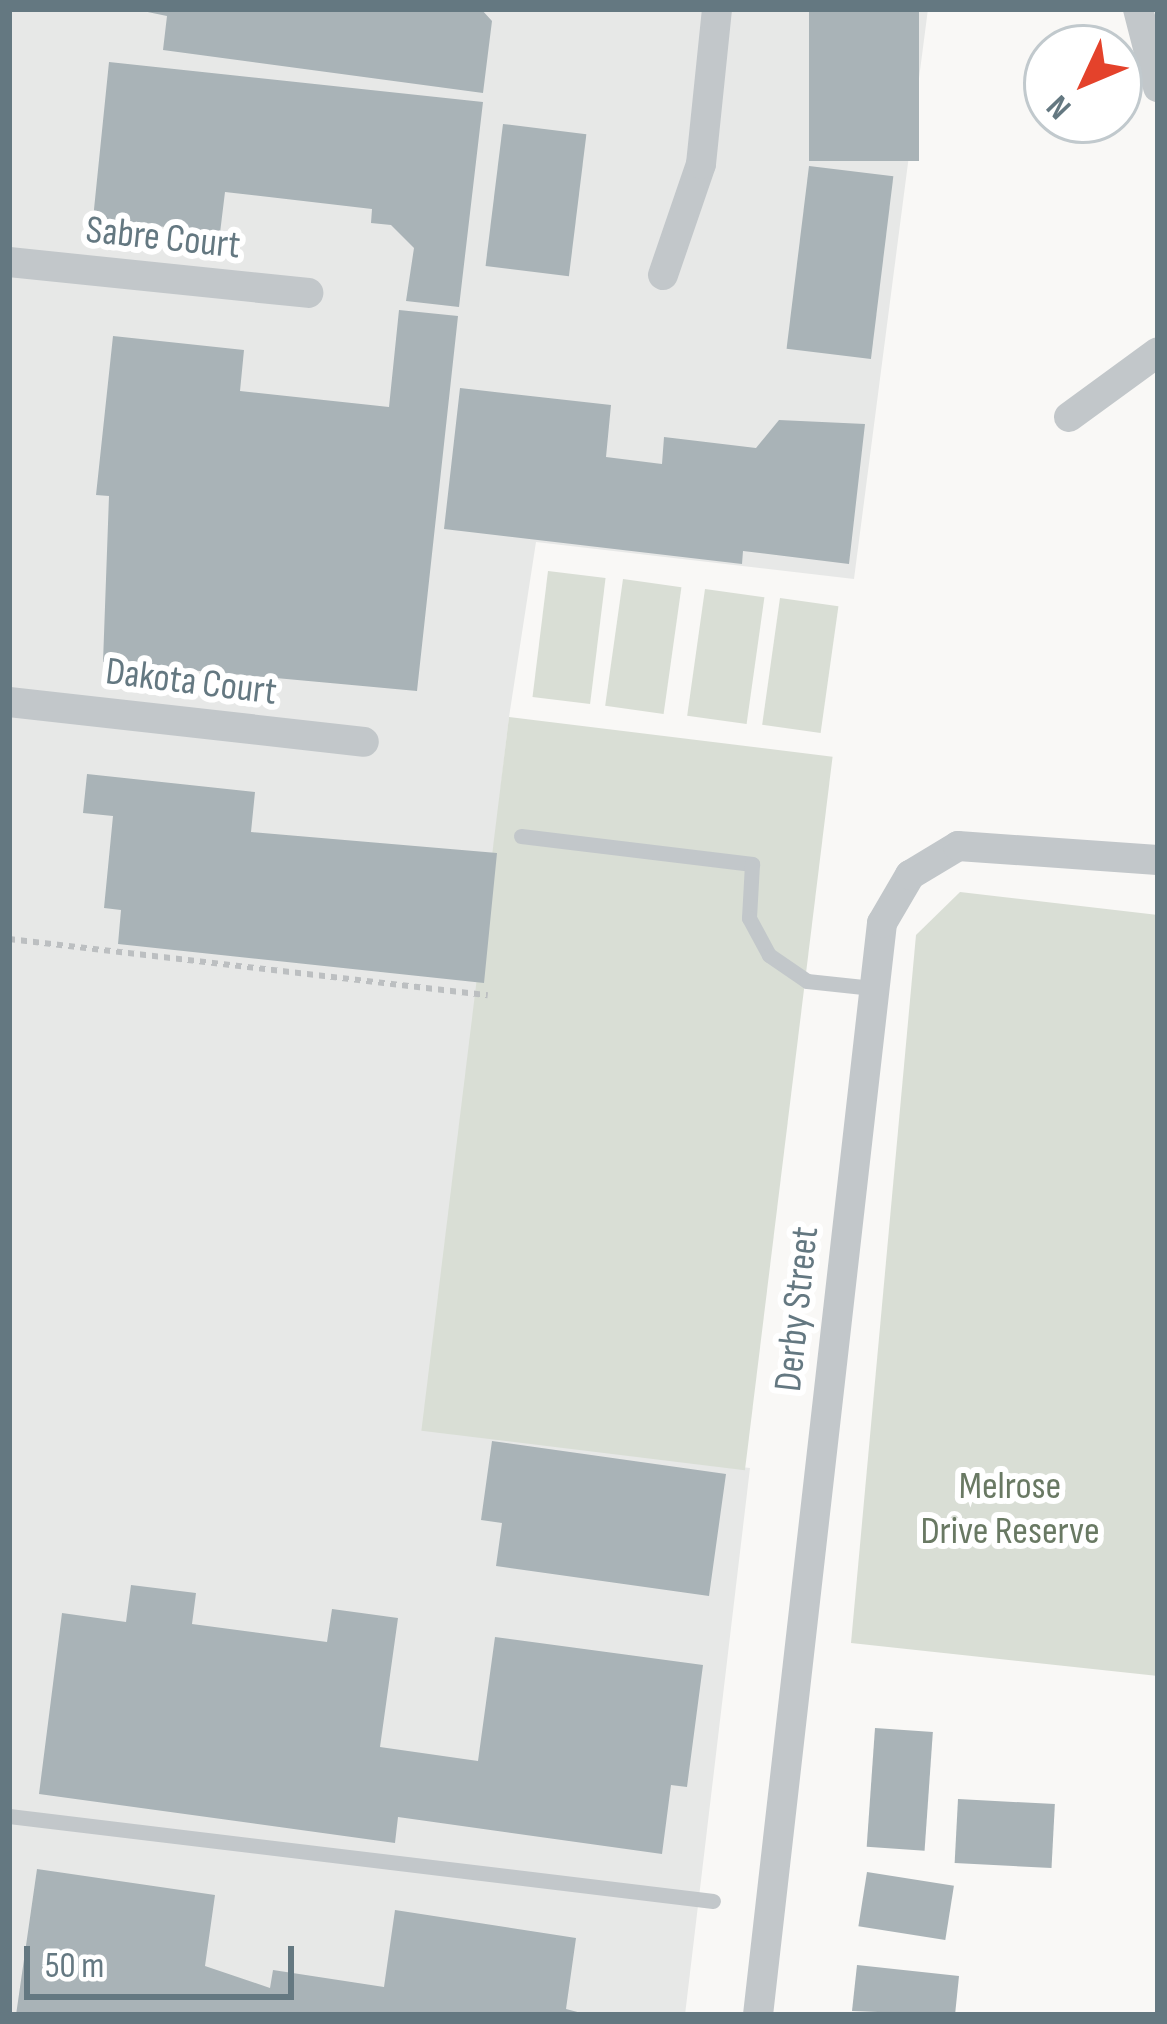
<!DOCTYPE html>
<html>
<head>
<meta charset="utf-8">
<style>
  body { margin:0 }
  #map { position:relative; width:1167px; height:2024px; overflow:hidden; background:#f9f8f6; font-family:"Sofia Sans Condensed",sans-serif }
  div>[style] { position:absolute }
  .built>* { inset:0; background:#e7e8e7 }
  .green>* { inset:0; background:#d9ded5; transform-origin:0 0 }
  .building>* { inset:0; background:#a9b3b7; transform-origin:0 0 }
  .path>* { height:6px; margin-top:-3px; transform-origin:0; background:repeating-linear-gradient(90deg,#bcbfc1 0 6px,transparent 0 12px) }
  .service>* { height:15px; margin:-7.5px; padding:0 7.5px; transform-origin:7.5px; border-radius:7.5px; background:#c2c7ca }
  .minor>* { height:30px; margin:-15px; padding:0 15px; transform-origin:15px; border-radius:15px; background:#c2c7ca }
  span { translate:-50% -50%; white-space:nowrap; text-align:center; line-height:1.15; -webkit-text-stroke:12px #fff; paint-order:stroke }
  .street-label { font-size:39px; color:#647881 }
  .park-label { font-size:39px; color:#697963 }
  .frame { position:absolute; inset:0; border:12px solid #647881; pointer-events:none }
  .north { position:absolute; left:1023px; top:24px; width:120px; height:120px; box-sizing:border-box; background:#fff; border:3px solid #c1c9cd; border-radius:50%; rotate:226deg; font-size:33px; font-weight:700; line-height:48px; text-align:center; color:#647881 }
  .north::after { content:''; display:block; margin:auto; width:42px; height:54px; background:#e4422b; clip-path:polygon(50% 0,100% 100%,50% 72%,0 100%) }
  .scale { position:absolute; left:24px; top:1946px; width:270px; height:54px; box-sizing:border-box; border:6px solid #647881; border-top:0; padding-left:15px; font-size:36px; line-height:42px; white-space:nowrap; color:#647881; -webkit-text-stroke:9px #fff; paint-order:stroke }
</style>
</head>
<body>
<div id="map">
  <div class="built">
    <div style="clip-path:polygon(9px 9px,928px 9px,854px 579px,536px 542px,509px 717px,426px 1430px,750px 1468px,685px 2015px,9px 2015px)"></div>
  </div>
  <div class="green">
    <div style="left:548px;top:571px;width:58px;height:127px;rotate:7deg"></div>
    <div style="left:623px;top:579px;width:59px;height:128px;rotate:8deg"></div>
    <div style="left:705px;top:589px;width:60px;height:128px;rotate:8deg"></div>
    <div style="left:780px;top:598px;width:59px;height:128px;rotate:8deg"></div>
    <div style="left:509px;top:717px;width:326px;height:719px;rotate:7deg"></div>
    <div style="clip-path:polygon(960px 892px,1158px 915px,1158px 1676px,851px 1643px,916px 935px)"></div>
  </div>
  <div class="building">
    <div style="clip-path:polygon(133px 9px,481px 9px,492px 21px,483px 93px,163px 50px,167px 16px)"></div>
    <div style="left:809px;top:9px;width:110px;height:152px"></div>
    <div style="clip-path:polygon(109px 62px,483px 102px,459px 307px,406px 301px,414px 248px,391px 225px,371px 223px,372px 209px,225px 192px,220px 233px,93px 219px)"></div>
    <div style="left:503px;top:124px;width:84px;height:143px;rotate:7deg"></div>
    <div style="left:809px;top:166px;width:85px;height:184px;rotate:7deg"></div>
    <div style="clip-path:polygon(399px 310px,458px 316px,417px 691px,103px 662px,109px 496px,96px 495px,113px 336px,244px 350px,240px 391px,389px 407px)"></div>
    <div style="clip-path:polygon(460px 388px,611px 405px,606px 457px,662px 464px,664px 437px,756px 448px,779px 420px,865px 424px,849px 564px,743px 551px,742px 564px,444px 529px)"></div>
    <div style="clip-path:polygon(87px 774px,255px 792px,251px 832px,497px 853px,484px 983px,118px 944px,121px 910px,104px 908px,113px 816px,83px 813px)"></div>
    <div style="clip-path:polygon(492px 1441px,726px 1474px,709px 1596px,496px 1566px,502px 1523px,481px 1520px)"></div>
    <div style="clip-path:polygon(131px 1585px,196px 1593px,192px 1624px,327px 1642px,332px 1609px,398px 1618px,380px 1747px,478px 1761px,495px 1637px,703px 1665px,687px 1787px,671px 1785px,662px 1854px,398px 1817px,395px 1843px,39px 1794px,62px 1613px,126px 1622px)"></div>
    <div style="left:875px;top:1728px;width:58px;height:119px;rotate:4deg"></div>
    <div style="left:958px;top:1799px;width:97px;height:64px;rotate:3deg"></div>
    <div style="clip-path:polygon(37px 1869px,215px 1895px,205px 1966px,270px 1988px,273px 1970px,384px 1987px,395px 1910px,576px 1938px,566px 2009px,589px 2015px,16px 2015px)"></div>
    <div style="left:867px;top:1872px;width:88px;height:55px;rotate:9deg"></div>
    <div style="clip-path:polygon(857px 1965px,959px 1976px,955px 2015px,852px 2011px)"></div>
  </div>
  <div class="path">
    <div style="left:9px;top:939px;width:482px;rotate:6.7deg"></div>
  </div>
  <div class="service">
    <div style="left:521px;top:836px;width:233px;rotate:6.9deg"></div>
    <div style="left:752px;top:864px;width:54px;rotate:93.2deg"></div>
    <div style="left:749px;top:918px;width:42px;rotate:61.6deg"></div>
    <div style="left:769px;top:955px;width:46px;rotate:34.4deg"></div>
    <div style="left:807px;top:981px;width:66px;rotate:6.1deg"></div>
    <div style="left:9px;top:1816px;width:709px;rotate:6.88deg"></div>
  </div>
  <div class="minor">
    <div style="left:1138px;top:9px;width:81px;rotate:75.6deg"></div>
    <div style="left:9px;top:262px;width:301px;rotate:5.9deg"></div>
    <div style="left:663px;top:275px;width:117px;rotate:-71.1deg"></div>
    <div style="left:701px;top:164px;width:156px;rotate:-84.1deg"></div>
    <div style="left:1069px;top:417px;width:110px;rotate:-36.1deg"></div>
    <div style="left:9px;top:702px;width:357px;rotate:6.4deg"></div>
    <div style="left:758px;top:2015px;width:1099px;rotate:-83.52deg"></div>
    <div style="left:882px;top:923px;width:56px;rotate:-59.7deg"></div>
    <div style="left:910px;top:875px;width:56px;rotate:-31.1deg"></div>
    <div style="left:958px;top:846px;width:200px;rotate:4deg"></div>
  </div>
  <div class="street-label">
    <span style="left:163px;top:239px;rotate:6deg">Sabre Court</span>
    <span style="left:191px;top:683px;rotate:7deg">Dakota Court</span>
    <span style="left:798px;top:1309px;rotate:-84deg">Derby Street</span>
  </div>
  <div class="park-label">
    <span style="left:1010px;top:1510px">Melrose<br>Drive Reserve</span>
  </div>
  <div class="frame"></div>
  <div class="north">N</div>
  <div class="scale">50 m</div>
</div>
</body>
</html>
